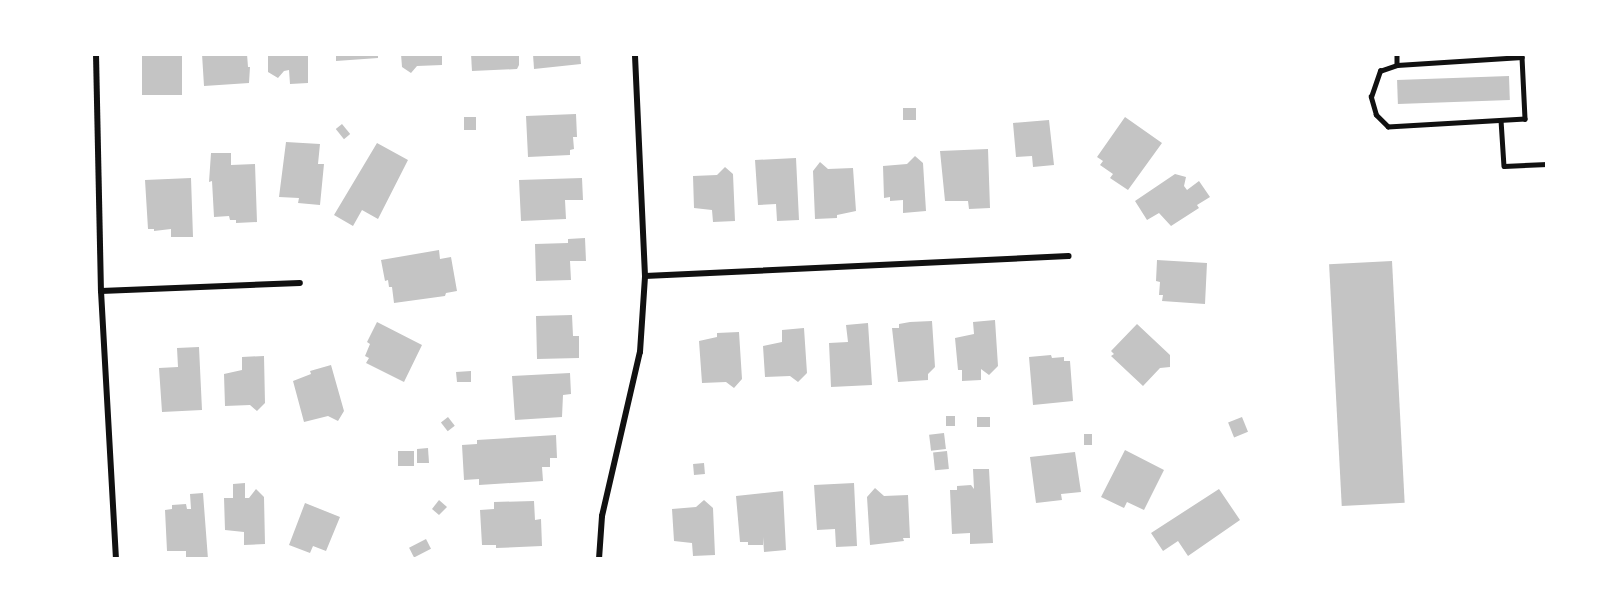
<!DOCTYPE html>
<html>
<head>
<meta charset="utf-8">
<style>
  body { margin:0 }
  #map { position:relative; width:1601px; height:613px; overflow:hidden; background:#fff; font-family:Overpass,sans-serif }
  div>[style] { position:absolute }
  .building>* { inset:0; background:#c4c4c4; transform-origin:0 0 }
  .service>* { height:4.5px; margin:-2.25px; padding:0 2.25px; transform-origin:2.25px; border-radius:2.25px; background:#111 }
  .minor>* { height:6px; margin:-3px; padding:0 3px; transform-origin:3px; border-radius:3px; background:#111 }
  span { translate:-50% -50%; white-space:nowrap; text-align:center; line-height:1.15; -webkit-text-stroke:4.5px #fff; paint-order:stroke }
  .frame { position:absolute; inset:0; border:56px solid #fff; pointer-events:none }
</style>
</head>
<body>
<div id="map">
  <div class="building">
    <div style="left:142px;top:54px;width:40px;height:41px"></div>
    <div style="clip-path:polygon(202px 54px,247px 54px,248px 67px,250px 67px,249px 83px,204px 86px)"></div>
    <div style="clip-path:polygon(268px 54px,308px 54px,308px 83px,290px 84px,289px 70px,284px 71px,278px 78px,268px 72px)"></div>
    <div style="clip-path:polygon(336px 54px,378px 54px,378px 58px,336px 61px)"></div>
    <div style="clip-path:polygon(401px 54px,442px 54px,442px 65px,417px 66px,411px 73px,402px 67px)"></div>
    <div style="clip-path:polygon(471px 54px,519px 54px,519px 65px,517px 69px,472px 71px)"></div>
    <div style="clip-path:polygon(533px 54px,580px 54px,581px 64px,534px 69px)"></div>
    <div style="left:1509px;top:76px;width:24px;height:112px;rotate:88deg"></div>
    <div style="left:903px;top:108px;width:13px;height:12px"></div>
    <div style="clip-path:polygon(576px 114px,577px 137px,573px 137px,574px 149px,570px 150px,570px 155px,528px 157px,526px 116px)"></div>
    <div style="left:464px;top:117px;width:12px;height:13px"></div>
    <div style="clip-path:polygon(1125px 117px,1162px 143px,1128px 190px,1110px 178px,1113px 174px,1100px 165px,1103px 161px,1097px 157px)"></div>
    <div style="clip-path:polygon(1049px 120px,1054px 165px,1033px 167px,1032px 156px,1016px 157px,1013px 123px)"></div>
    <div style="left:342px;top:124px;width:13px;height:8px;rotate:51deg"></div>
    <div style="clip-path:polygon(286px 142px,320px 144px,318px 164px,324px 164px,320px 205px,298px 203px,299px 198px,279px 197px)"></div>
    <div style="clip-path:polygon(377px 143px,408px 160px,378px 219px,362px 210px,353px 226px,334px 215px)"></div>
    <div style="clip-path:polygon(988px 149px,990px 208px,969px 209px,968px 201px,945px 201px,940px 151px)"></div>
    <div style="clip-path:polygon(211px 153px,231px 153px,231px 165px,255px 164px,257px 222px,236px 223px,236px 220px,230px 220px,229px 216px,214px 217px,212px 181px,209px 182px)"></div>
    <div style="clip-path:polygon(915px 156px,923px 163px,926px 211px,903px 213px,903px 200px,890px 201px,890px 197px,884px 198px,883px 166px,907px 164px)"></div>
    <div style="clip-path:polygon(796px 158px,799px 220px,777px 221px,776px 204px,758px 205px,755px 160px)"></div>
    <div style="clip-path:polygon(820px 162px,828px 169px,853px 168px,856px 211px,837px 215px,837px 218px,815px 219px,813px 171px)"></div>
    <div style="clip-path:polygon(725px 167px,733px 174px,735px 221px,713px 222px,712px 210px,694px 208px,693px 176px,717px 175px)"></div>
    <div style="clip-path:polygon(1175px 174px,1186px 177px,1184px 186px,1187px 190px,1199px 181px,1210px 197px,1197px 205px,1199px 208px,1171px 226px,1159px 213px,1147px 220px,1135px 201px)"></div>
    <div style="clip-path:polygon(191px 178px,193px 237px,171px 237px,171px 229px,154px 231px,154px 229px,148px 229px,145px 180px)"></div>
    <div style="clip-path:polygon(582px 178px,583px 200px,565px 200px,566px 219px,521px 221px,519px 180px)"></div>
    <div style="clip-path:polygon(585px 238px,586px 261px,570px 261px,571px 280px,536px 281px,535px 244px,568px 243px,568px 239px)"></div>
    <div style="clip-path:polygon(439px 250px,440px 259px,451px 257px,457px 291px,446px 293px,445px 296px,394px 303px,392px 287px,389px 287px,388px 280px,385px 281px,381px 260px)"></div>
    <div style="clip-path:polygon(1157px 260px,1207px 263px,1205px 304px,1162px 301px,1163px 295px,1159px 295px,1160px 282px,1156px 281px)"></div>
    <div style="left:1392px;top:261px;width:242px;height:63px;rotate:87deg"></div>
    <div style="clip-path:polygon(572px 315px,573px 336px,579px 336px,579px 358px,537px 359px,536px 316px)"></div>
    <div style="clip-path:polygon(995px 320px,998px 366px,989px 375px,981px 369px,981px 380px,962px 381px,962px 370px,958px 370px,955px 338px,974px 334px,973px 322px)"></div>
    <div style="clip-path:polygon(932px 321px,935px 367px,928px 374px,928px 380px,898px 382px,892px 328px,899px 328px,899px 324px,910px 322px)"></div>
    <div style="clip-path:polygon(377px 322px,422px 345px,404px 382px,366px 363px,369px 358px,365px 356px,370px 344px,367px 342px)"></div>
    <div style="clip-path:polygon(868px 323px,872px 385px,831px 387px,829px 343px,848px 342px,846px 325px)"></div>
    <div style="clip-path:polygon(1137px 324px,1170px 355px,1170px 367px,1160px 368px,1143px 386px,1111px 356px,1114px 354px,1111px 351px)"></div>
    <div style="clip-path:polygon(804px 328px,807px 373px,798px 382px,790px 376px,765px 377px,763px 346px,782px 342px,782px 330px)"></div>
    <div style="clip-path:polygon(739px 332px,742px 379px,734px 388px,726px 382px,702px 383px,699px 341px,717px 337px,717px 333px)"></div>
    <div style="clip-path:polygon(199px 347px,202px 410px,162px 412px,159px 368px,178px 367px,177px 348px)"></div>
    <div style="clip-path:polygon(1051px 355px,1052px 358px,1064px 357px,1064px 361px,1070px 361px,1073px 401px,1033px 405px,1029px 357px)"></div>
    <div style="clip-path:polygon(264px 356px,265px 403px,257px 411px,250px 405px,225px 406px,224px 374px,242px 370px,242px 357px)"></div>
    <div style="clip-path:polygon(331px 365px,344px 411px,338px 421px,328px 416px,304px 422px,293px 381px,311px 374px,310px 371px)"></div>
    <div style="clip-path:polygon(471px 371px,471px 382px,457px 382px,456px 372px)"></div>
    <div style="clip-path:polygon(570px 373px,571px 394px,563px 395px,562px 417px,515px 420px,512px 376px)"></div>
    <div style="left:946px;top:416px;width:9px;height:10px"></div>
    <div style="left:448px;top:417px;width:11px;height:9px;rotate:52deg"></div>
    <div style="left:990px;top:417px;width:10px;height:13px;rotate:90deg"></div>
    <div style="left:1242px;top:417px;width:16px;height:15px;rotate:68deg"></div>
    <div style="left:944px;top:433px;width:16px;height:15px;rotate:83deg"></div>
    <div style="left:1084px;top:434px;width:8px;height:11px"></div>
    <div style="clip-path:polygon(556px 435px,557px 458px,550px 458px,550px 467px,542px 467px,543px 481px,479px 485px,479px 479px,464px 480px,462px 445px,477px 444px,477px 440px)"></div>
    <div style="clip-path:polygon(428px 448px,429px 463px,417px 463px,417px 449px)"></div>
    <div style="clip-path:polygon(1125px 450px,1164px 470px,1144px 510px,1127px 502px,1124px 508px,1101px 497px)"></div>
    <div style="left:414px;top:451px;width:15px;height:16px;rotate:90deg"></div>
    <div style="left:947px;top:451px;width:18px;height:14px;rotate:84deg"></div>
    <div style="clip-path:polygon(1075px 452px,1081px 492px,1061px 494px,1062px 500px,1036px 503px,1030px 457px)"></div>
    <div style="left:704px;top:463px;width:11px;height:11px;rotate:85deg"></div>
    <div style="clip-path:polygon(973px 469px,989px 469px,993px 543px,970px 544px,970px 533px,952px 534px,950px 490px,957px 490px,957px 486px,971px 485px,974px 489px)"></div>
    <div style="clip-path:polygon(245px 483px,245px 498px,249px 498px,256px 489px,264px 497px,265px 544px,244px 545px,244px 532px,225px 530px,224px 498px,233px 498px,233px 484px)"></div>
    <div style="clip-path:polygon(854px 483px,857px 546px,836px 547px,835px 529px,817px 530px,814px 485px)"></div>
    <div style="clip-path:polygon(875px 488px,884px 496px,908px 495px,910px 538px,903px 538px,904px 541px,870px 545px,867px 497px)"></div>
    <div style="clip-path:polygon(1219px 489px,1240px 520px,1188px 556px,1178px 541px,1163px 551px,1151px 533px)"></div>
    <div style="clip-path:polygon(783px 491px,786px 550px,764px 552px,763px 537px,763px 545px,748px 545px,748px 542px,740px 542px,736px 496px)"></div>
    <div style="clip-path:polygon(203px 493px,208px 559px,186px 559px,186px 551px,167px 551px,165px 510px,172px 509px,172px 505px,186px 504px,187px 509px,191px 509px,190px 494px)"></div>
    <div style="clip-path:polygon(439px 500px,447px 507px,439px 515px,432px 509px)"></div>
    <div style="clip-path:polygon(704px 500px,713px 508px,715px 555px,693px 556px,692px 543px,674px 541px,672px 509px,696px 507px)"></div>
    <div style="clip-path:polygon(534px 501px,535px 520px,541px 519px,542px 546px,496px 548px,496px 545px,482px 545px,480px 510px,494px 509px,494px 502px)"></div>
    <div style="clip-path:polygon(305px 503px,340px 517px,326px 551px,313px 546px,310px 553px,289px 545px)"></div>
    <div style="left:426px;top:539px;width:11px;height:19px;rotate:63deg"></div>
  </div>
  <div class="service">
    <div style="left:1397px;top:54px;width:11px;rotate:90deg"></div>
    <div style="left:1397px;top:65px;width:125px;rotate:-3.7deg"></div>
    <div style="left:1522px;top:57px;width:62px;rotate:87.2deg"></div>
    <div style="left:1525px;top:119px;width:137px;rotate:176.7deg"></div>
    <div style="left:1388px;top:127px;width:17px;rotate:-135deg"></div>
    <div style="left:1376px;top:115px;width:19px;rotate:-106deg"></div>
    <div style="left:1371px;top:97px;width:28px;rotate:-71deg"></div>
    <div style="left:1380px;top:71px;width:18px;rotate:-19deg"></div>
    <div style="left:1501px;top:120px;width:46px;rotate:86.3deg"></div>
    <div style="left:1504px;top:166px;width:43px;rotate:-2.7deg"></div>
  </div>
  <div class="minor">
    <div style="left:96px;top:54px;width:237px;rotate:88.8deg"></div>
    <div style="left:101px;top:291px;width:268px;rotate:86.8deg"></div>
    <div style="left:645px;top:276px;width:424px;rotate:-2.7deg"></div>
    <div style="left:101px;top:291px;width:199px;rotate:-2.3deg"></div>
    <div style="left:599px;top:559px;width:43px;rotate:-86deg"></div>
    <div style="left:602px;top:516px;width:168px;rotate:-77deg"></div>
    <div style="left:640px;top:352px;width:76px;rotate:-86.2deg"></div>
    <div style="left:645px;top:276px;width:222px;rotate:-92.6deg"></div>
  </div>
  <div class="frame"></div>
</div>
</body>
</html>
